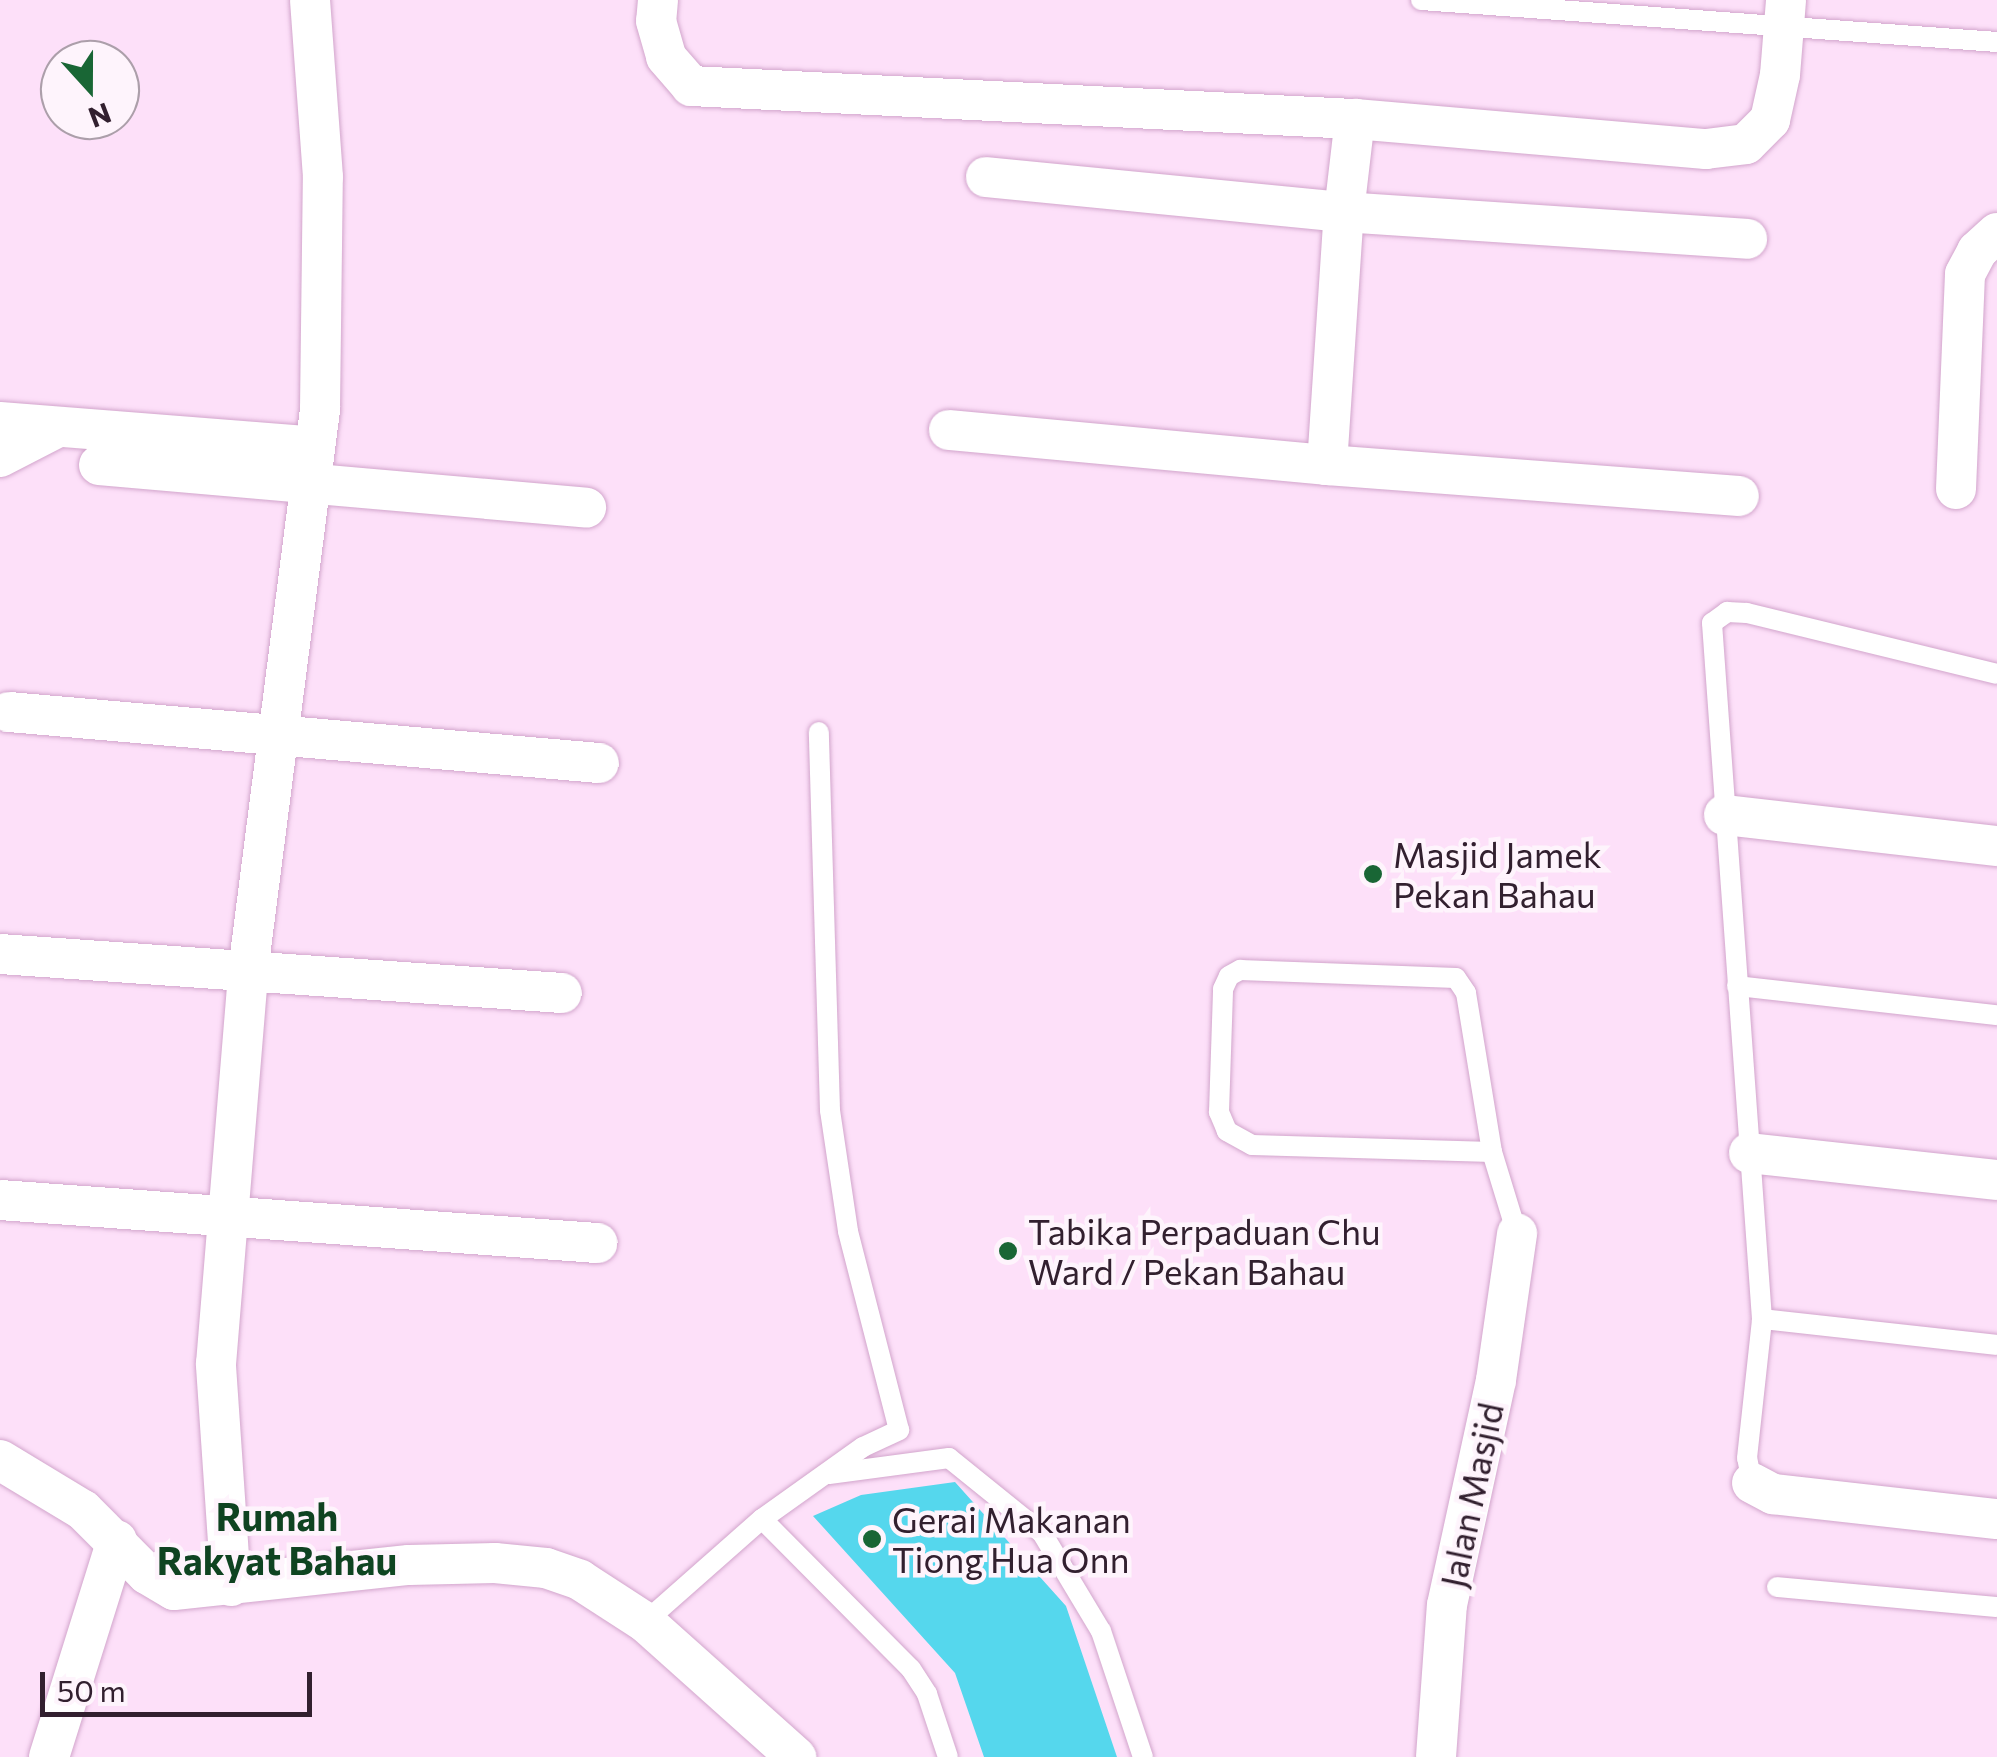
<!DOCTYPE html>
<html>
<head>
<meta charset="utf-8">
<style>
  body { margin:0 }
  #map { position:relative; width:1997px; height:1757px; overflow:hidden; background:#fde0f9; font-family:Commissioner,sans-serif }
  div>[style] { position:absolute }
  .building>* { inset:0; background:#55d7ed }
  .roads { filter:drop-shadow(0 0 2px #d2a5cc) drop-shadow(0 0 2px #d2a5cc) }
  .service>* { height:20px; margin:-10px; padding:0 10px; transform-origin:10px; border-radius:10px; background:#fff }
  .minor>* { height:40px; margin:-20px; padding:0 20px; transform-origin:20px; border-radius:20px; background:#fff }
  .dots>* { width:28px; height:28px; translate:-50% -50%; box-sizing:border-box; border:5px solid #fef4fc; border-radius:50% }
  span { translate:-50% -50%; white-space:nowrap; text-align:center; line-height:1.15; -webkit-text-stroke:9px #fef4fc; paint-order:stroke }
  .poi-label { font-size:35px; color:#32202f }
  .left { translate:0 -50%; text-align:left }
  .street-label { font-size:35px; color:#32202f }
  .neighbourhood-label { font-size:38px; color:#0f4321; font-weight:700 }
  .north { position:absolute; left:40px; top:40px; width:100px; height:100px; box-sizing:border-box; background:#fef4fc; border:2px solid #ac9faa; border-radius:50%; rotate:159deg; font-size:28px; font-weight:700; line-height:40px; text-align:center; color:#32202f }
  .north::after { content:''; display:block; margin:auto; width:35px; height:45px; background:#196635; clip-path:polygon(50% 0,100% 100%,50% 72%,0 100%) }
  .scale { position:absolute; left:40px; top:1672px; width:272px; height:45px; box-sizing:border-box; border:5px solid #32202f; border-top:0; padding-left:12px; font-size:30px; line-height:35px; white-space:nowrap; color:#32202f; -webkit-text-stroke:8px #fef4fc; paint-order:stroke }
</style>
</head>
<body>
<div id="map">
  <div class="building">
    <div style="clip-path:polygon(955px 1482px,1066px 1606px,1117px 1757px,984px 1757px,955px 1673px,813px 1516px,861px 1495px)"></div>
  </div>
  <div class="roads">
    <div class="service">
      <div style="left:1421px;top:0;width:578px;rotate:4.17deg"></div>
      <div style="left:1737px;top:986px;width:262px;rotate:6.4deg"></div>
      <div style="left:1492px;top:1152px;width:240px;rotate:-178.3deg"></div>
      <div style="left:1252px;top:1145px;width:29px;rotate:-151deg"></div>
      <div style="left:1227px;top:1131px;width:21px;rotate:-113deg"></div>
      <div style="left:1219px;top:1112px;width:123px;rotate:-88.1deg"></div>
      <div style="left:1223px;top:989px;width:14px;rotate:-65deg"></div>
      <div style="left:1229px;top:976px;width:13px;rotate:-29deg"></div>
      <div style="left:1240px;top:970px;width:216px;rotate:2.1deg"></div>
      <div style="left:1456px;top:978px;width:18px;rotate:56deg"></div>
      <div style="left:1466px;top:993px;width:161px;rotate:80.7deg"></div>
      <div style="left:1492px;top:1152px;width:86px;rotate:73deg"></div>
      <div style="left:1762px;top:1319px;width:236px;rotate:6.3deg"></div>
      <div style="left:829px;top:1474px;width:121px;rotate:-7.6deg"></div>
      <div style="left:949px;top:1458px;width:119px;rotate:38.9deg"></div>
      <div style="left:1042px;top:1533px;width:114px;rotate:59deg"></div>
      <div style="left:1101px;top:1631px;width:133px;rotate:71.6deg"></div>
      <div style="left:1752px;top:1483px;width:25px;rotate:-101deg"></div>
      <div style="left:1747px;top:1458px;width:140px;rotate:-83.8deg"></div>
      <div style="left:1762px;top:1319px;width:698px;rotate:-94.11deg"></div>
      <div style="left:1712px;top:623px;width:19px;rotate:-36deg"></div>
      <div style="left:1727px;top:612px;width:20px;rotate:3deg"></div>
      <div style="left:1747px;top:613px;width:257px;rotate:13.7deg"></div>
      <div style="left:762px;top:1519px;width:124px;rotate:-35.5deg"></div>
      <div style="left:863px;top:1447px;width:40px;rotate:-25deg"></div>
      <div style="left:899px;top:1430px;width:205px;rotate:-104.4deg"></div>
      <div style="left:848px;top:1231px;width:122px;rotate:-98.5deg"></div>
      <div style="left:830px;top:1110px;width:378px;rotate:-91.7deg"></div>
      <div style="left:1777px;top:1587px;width:221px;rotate:5.2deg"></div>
      <div style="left:645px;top:1622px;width:156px;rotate:-41.4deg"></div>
      <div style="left:762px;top:1519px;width:211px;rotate:45.2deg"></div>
      <div style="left:911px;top:1669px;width:30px;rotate:57deg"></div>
      <div style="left:927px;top:1694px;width:66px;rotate:71.6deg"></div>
    </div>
    <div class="minor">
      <div style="left:658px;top:0;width:21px;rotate:95deg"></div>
      <div style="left:656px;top:21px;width:37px;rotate:74deg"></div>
      <div style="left:666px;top:57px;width:38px;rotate:49deg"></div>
      <div style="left:691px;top:86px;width:665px;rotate:2.85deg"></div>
      <div style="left:1355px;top:119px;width:352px;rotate:4.9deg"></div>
      <div style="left:1706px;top:149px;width:40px;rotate:-7.1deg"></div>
      <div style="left:1746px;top:144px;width:34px;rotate:-45deg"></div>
      <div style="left:1770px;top:120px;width:46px;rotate:-77.5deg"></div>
      <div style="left:1780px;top:75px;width:75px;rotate:-85.4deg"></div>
      <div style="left:986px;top:177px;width:360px;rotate:5.6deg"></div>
      <div style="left:1344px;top:212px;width:404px;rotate:3.8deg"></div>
      <div style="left:0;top:422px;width:316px;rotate:4.5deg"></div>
      <div style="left:949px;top:430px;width:380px;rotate:5.3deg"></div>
      <div style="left:1327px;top:465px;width:413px;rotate:4.3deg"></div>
      <div style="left:0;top:457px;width:65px;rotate:-27.3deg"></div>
      <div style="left:99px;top:465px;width:489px;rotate:5deg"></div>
      <div style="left:1327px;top:465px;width:254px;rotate:-86.2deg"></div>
      <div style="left:1344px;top:212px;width:94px;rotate:-83.3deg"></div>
      <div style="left:1956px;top:489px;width:215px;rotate:-87.6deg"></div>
      <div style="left:1965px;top:274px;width:26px;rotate:-62deg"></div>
      <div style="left:1977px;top:251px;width:27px;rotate:-42deg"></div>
      <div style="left:9px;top:712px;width:592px;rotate:4.94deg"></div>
      <div style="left:1724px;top:815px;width:275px;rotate:6.5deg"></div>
      <div style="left:0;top:954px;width:563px;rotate:3.97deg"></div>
      <div style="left:1749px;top:1153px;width:249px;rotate:6.2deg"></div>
      <div style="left:0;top:1200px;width:599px;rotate:4.12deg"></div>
      <div style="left:0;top:1460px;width:97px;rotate:31.1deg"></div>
      <div style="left:83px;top:1510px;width:91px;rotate:45deg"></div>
      <div style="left:147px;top:1574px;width:31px;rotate:31deg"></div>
      <div style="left:174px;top:1590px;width:236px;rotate:-6.1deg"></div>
      <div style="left:409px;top:1565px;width:86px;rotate:-1.3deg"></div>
      <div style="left:495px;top:1563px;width:51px;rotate:5.6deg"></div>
      <div style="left:546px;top:1568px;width:36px;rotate:19deg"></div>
      <div style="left:580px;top:1580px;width:77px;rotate:32.9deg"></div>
      <div style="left:645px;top:1622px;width:203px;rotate:41.8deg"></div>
      <div style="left:1752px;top:1483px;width:24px;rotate:28deg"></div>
      <div style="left:1773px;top:1494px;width:225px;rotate:6.4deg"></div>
      <div style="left:231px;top:1586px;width:223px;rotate:-93.9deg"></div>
      <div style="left:216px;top:1364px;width:394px;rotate:-85.3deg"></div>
      <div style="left:248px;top:971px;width:566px;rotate:-82.69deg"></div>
      <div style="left:320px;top:410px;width:233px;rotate:-89.3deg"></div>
      <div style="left:323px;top:177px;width:177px;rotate:-94.2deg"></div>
      <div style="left:49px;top:1757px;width:227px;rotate:-72.6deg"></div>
      <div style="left:1436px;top:1757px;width:152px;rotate:-85.9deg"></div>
      <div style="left:1447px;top:1605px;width:230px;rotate:-77.7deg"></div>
      <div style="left:1496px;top:1380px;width:148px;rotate:-81.8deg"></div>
    </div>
  </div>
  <div class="dots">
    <div style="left:1373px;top:874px;background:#196635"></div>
    <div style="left:1008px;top:1251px;background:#196635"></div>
    <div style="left:872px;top:1539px;background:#196635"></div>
  </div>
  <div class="poi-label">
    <span class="left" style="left:1393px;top:874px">Masjid Jamek<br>Pekan Bahau</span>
    <span class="left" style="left:1028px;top:1251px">Tabika Perpaduan Chu<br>Ward / Pekan Bahau</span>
    <span class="left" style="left:892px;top:1539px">Gerai Makanan<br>Tiong Hua Onn</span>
  </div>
  <div class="street-label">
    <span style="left:1471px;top:1495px;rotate:-78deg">Jalan Masjid</span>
  </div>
  <div class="neighbourhood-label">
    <span style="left:277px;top:1538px">Rumah<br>Rakyat Bahau</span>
  </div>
  <div class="north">N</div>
  <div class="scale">50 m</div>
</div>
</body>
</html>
